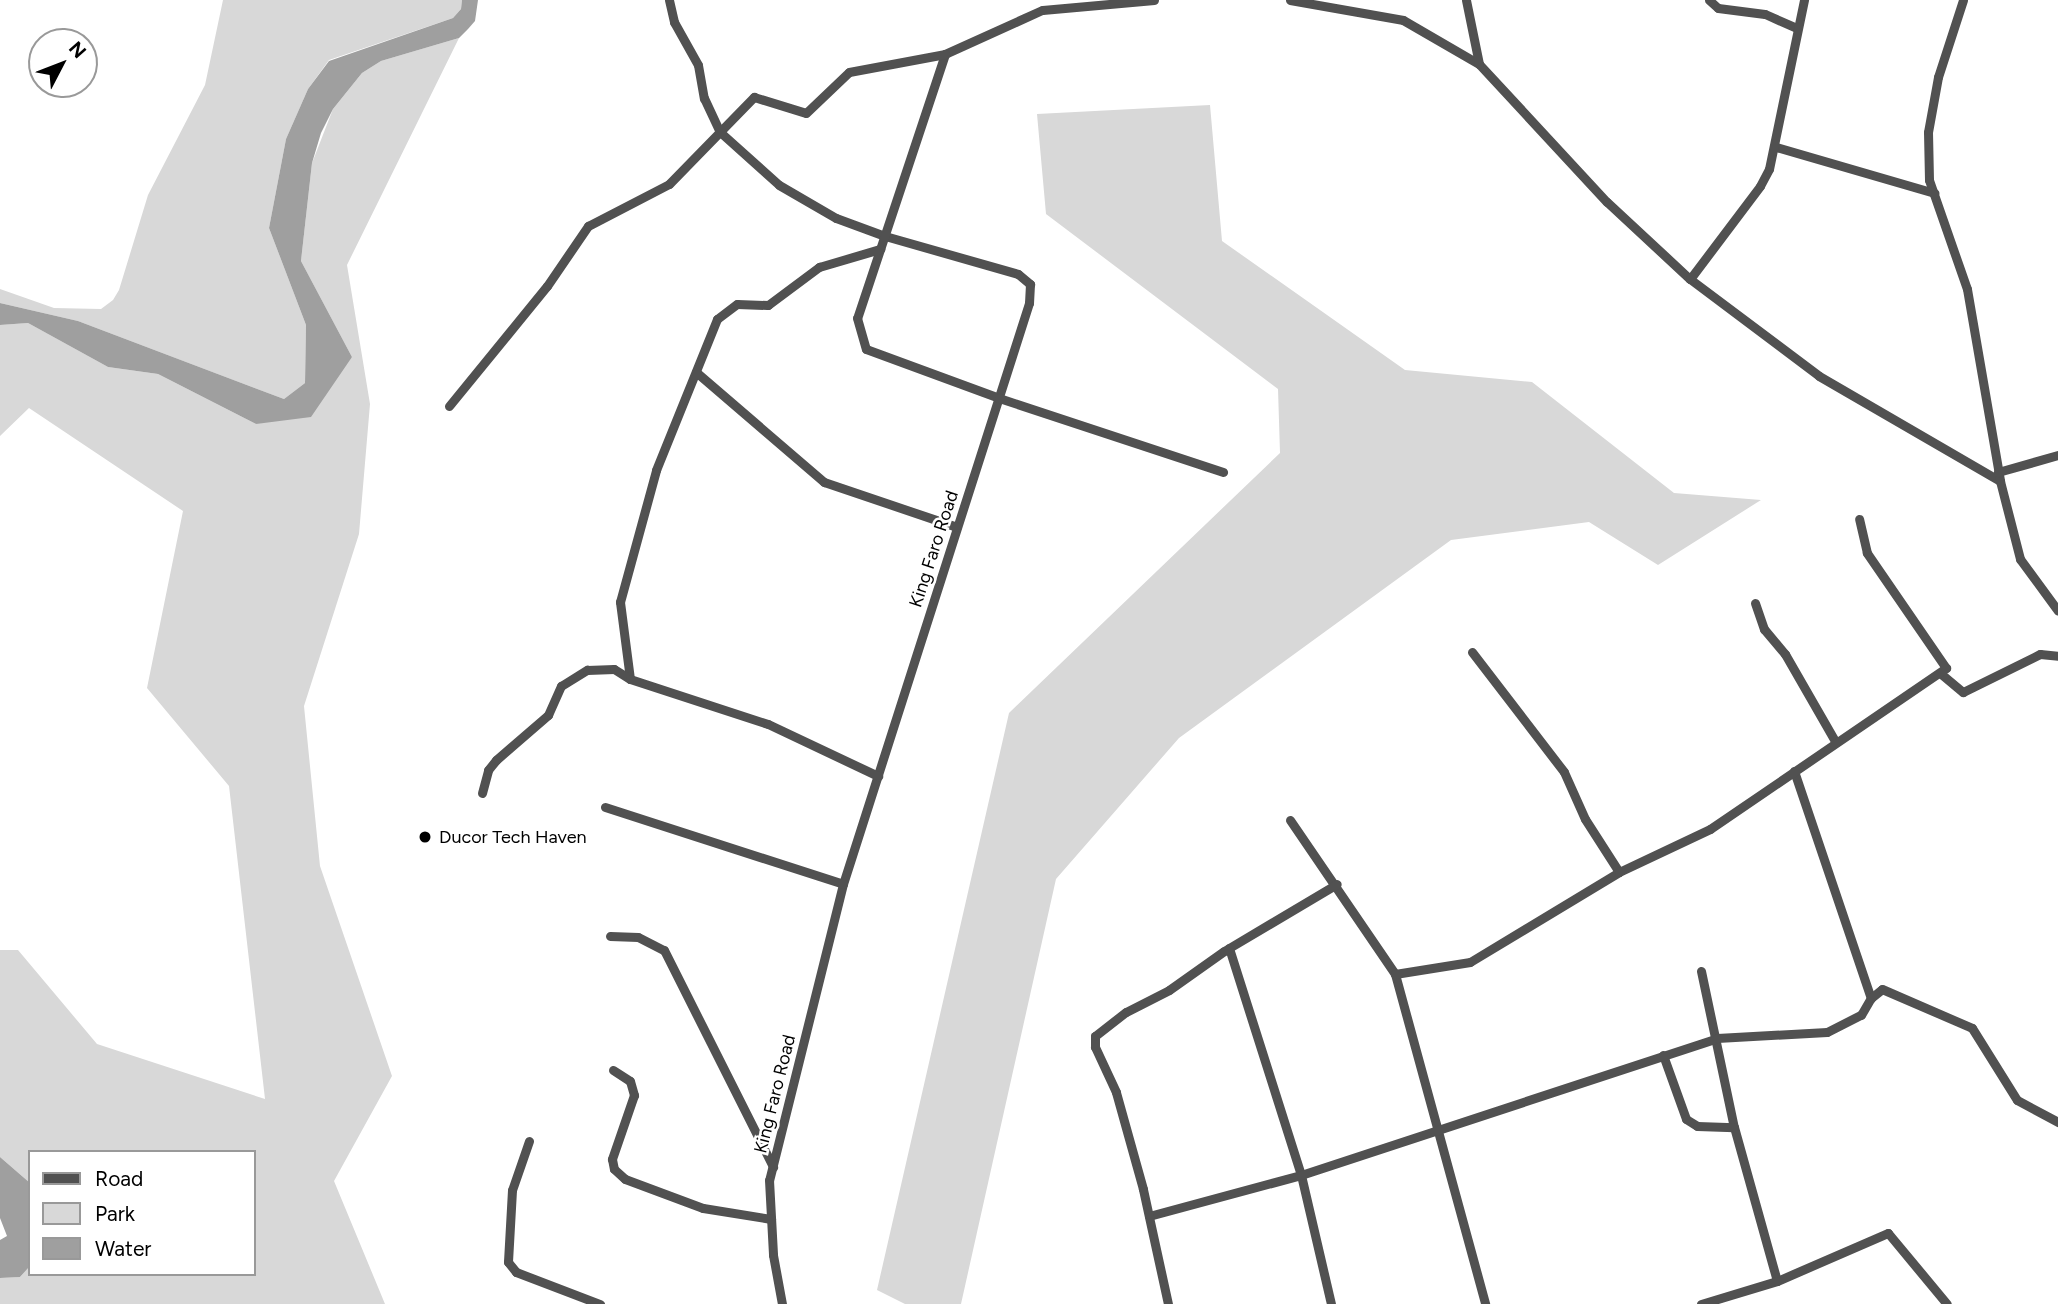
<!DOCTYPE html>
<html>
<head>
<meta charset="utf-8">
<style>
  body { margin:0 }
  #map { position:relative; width:2058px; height:1304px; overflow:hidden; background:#fff; font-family:Figtree,sans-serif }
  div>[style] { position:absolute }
  .green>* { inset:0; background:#d8d8d8 }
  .water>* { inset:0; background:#9f9f9f }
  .minor>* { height:9px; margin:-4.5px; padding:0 4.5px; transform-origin:4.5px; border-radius:4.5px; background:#515151 }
  .dots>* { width:19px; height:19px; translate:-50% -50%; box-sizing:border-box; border:4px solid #fff; border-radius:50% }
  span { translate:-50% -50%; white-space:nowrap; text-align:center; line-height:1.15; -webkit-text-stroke:5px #fff; paint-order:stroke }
  .street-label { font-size:18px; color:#000 }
  .poi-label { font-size:18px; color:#000 }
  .left { translate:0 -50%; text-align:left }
  .legend { position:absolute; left:28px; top:1150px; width:228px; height:126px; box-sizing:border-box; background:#fff; border:2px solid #999; margin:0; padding:9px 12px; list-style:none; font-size:21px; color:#000 }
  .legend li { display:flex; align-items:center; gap:14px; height:35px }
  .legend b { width:35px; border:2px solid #999 }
  .north { position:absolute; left:28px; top:28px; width:70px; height:70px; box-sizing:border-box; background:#fff; border:2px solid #999; border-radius:50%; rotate:48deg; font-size:19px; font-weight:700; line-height:28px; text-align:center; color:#000 }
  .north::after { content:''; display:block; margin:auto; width:24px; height:32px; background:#000; clip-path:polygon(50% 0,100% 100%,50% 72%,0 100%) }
</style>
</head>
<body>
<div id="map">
  <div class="green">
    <div style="clip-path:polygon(223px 0,462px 0,461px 9px,453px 18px,329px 60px,308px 89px,286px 139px,269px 228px,306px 325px,305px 383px,284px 399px,78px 321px,0 303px,0 289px,54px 308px,101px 309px,113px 300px,119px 290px,148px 195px,205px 85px)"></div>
    <div style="clip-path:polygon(459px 38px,347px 265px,370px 404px,359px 534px,304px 706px,320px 866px,392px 1076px,334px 1181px,385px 1304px,0 1304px,0 1278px,20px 1277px,30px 1266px,30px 1274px,254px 1274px,254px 1152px,30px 1152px,30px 1183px,0 1157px,0 950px,18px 950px,97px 1044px,265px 1099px,229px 786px,147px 688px,183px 511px,29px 408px,0 436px,0 325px,28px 323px,108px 367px,158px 374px,256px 424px,352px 357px,301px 261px,312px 163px,333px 109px,362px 73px,381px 61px)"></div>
    <div style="clip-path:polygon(1210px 105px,1222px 241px,1405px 370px,1532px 382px,1674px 493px,1761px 500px,1658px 565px,1589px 522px,1451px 540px,1179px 738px,1056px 879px,961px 1304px,905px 1304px,877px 1290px,1009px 713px,1280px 453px,1278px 389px,1046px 214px,1037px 114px)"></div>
  </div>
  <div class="water">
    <div style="clip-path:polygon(462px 0,478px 0,475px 21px,468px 29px,459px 38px,381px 61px,362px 73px,333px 109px,321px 133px,312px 163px,301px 261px,352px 357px,311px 417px,256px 424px,158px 374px,108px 367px,28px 323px,0 325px,0 303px,78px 321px,284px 399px,305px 383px,306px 325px,269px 228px,286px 139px,308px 89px,329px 61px,453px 18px,461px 9px)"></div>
    <div style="clip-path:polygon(0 1157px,30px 1183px,30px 1266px,20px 1277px,0 1278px,0 1240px,7px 1236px,0 1218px)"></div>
  </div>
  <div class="minor">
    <div style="left:669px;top:0;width:23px;rotate:77deg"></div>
    <div style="left:674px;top:22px;width:49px;rotate:60.8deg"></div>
    <div style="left:698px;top:65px;width:34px;rotate:80deg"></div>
    <div style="left:704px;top:98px;width:38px;rotate:65deg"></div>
    <div style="left:720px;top:132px;width:79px;rotate:41.9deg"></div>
    <div style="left:779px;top:185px;width:66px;rotate:30.1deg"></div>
    <div style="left:836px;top:218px;width:52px;rotate:20.2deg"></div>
    <div style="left:885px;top:236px;width:138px;rotate:15.9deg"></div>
    <div style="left:1018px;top:274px;width:16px;rotate:40deg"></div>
    <div style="left:1030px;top:284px;width:19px;rotate:93deg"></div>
    <div style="left:1029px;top:303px;width:610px;rotate:107.75deg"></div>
    <div style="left:843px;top:884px;width:305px;rotate:104deg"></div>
    <div style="left:769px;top:1180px;width:75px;rotate:86.9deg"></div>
    <div style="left:773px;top:1255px;width:50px;rotate:79.6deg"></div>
    <div style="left:1154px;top:0;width:112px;rotate:174.9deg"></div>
    <div style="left:1042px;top:10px;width:107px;rotate:155.6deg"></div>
    <div style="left:945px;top:54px;width:278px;rotate:108.4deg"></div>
    <div style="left:857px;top:318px;width:32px;rotate:74deg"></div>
    <div style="left:866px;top:349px;width:142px;rotate:20.2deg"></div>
    <div style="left:999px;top:398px;width:236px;rotate:18.3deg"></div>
    <div style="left:1290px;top:0;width:115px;rotate:10deg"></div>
    <div style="left:1403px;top:20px;width:88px;rotate:30.1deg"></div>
    <div style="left:1479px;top:64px;width:188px;rotate:47.2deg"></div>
    <div style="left:1607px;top:202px;width:113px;rotate:42.9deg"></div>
    <div style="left:1690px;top:279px;width:161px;rotate:36.9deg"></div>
    <div style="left:1819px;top:376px;width:209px;rotate:30.1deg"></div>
    <div style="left:1466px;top:0;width:65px;rotate:78.5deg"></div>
    <div style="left:1709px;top:0;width:12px;rotate:42deg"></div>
    <div style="left:1718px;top:8px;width:47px;rotate:7.3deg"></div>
    <div style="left:1765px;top:14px;width:35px;rotate:24deg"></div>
    <div style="left:1963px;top:0;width:81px;rotate:108deg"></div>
    <div style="left:1938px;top:77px;width:56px;rotate:100.3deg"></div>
    <div style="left:1928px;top:132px;width:48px;rotate:88.8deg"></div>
    <div style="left:1929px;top:180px;width:115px;rotate:70.8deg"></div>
    <div style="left:1967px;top:289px;width:195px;rotate:80.2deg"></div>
    <div style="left:2000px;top:481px;width:81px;rotate:75.6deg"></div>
    <div style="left:2020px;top:559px;width:64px;rotate:53.8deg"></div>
    <div style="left:1776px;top:147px;width:165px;rotate:16.2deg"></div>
    <div style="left:1690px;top:279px;width:116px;rotate:-53deg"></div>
    <div style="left:1760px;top:186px;width:19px;rotate:-62deg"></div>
    <div style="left:1769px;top:169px;width:173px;rotate:-78.3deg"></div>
    <div style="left:696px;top:372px;width:169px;rotate:40.7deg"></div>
    <div style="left:824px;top:482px;width:140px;rotate:18.7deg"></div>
    <div style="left:449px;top:406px;width:155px;rotate:-50.8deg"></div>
    <div style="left:547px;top:286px;width:73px;rotate:-55.7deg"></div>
    <div style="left:588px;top:226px;width:91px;rotate:-27.4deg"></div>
    <div style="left:669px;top:184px;width:122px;rotate:-45.7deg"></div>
    <div style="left:754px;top:97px;width:54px;rotate:17.1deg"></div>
    <div style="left:806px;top:113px;width:59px;rotate:-43.6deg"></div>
    <div style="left:849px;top:72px;width:98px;rotate:-10.6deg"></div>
    <div style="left:1998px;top:472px;width:62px;rotate:-15.8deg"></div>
    <div style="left:1755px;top:603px;width:28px;rotate:71deg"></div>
    <div style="left:1764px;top:629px;width:33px;rotate:50deg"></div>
    <div style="left:1785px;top:654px;width:100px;rotate:60.1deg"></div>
    <div style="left:1472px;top:652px;width:151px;rotate:52.5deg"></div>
    <div style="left:1564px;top:772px;width:51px;rotate:65.9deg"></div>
    <div style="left:1585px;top:819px;width:63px;rotate:57.3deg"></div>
    <div style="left:1940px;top:673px;width:30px;rotate:40deg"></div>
    <div style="left:1963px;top:692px;width:86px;rotate:-26.3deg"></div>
    <div style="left:2040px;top:654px;width:18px;rotate:6deg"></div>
    <div style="left:630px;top:679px;width:78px;rotate:-97.4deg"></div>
    <div style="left:620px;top:602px;width:137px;rotate:-74.7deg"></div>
    <div style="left:656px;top:470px;width:163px;rotate:-68deg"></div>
    <div style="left:717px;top:319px;width:25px;rotate:-37deg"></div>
    <div style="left:737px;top:304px;width:31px;rotate:2deg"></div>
    <div style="left:768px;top:305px;width:64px;rotate:-36.7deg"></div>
    <div style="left:819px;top:267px;width:64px;rotate:-16.4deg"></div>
    <div style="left:1794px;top:771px;width:240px;rotate:71.3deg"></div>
    <div style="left:482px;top:793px;width:24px;rotate:-75deg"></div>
    <div style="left:488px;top:770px;width:13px;rotate:-51deg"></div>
    <div style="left:496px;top:760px;width:69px;rotate:-40.9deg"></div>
    <div style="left:548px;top:715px;width:32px;rotate:-66deg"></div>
    <div style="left:561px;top:686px;width:31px;rotate:-32deg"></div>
    <div style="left:587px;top:670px;width:27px;rotate:-2deg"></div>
    <div style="left:614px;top:669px;width:19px;rotate:32deg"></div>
    <div style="left:630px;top:679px;width:145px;rotate:18.1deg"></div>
    <div style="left:768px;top:724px;width:122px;rotate:25.3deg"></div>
    <div style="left:605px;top:807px;width:250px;rotate:17.9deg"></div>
    <div style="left:1290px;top:820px;width:186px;rotate:55.7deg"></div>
    <div style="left:1395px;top:974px;width:342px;rotate:74.7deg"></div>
    <div style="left:610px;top:936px;width:28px;rotate:2deg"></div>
    <div style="left:638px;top:937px;width:29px;rotate:27deg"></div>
    <div style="left:664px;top:950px;width:243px;rotate:63.3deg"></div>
    <div style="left:1229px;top:948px;width:238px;rotate:72.4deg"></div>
    <div style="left:1301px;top:1175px;width:132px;rotate:76.9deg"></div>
    <div style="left:1701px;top:971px;width:159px;rotate:78.1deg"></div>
    <div style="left:1734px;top:1127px;width:160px;rotate:74.4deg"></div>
    <div style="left:1777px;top:1281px;width:121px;rotate:-23.4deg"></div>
    <div style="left:1888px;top:1233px;width:92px;rotate:50.3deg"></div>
    <div style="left:1395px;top:974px;width:76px;rotate:-9.1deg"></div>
    <div style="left:1470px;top:962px;width:174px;rotate:-31.1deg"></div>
    <div style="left:1619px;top:872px;width:101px;rotate:-25.3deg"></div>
    <div style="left:1710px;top:829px;width:286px;rotate:-34.3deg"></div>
    <div style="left:1946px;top:668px;width:140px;rotate:-124.5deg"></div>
    <div style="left:1867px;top:553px;width:35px;rotate:-103deg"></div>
    <div style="left:1663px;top:1055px;width:68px;rotate:70.2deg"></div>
    <div style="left:1686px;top:1119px;width:13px;rotate:32deg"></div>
    <div style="left:1697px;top:1126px;width:37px;rotate:2deg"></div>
    <div style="left:613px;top:1070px;width:20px;rotate:33deg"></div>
    <div style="left:630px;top:1081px;width:15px;rotate:74deg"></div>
    <div style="left:634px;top:1095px;width:68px;rotate:109deg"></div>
    <div style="left:612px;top:1159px;width:10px;rotate:79deg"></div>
    <div style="left:614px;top:1169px;width:15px;rotate:42deg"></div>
    <div style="left:625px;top:1179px;width:83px;rotate:20.4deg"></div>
    <div style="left:703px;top:1208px;width:69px;rotate:9.2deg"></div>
    <div style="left:529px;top:1141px;width:52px;rotate:109.1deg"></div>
    <div style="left:512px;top:1190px;width:72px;rotate:93.2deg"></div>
    <div style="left:508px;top:1262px;width:13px;rotate:51deg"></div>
    <div style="left:516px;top:1272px;width:90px;rotate:20.9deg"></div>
    <div style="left:1149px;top:1216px;width:157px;rotate:-15.1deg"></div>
    <div style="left:1301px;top:1175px;width:438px;rotate:-18.2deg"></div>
    <div style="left:1717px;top:1038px;width:110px;rotate:-3.1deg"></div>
    <div style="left:1827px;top:1032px;width:38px;rotate:-27deg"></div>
    <div style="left:1861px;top:1015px;width:20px;rotate:-60deg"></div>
    <div style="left:1871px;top:998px;width:14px;rotate:-39deg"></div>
    <div style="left:1882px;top:989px;width:98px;rotate:23.4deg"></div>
    <div style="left:1972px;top:1028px;width:85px;rotate:58deg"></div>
    <div style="left:2017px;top:1100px;width:47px;rotate:28.2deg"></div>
    <div style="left:1168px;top:1304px;width:118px;rotate:-102.3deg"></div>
    <div style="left:1143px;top:1189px;width:101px;rotate:-105.6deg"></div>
    <div style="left:1116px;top:1092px;width:50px;rotate:-115deg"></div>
    <div style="left:1095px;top:1047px;width:11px;rotate:-90deg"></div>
    <div style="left:1095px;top:1036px;width:39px;rotate:-38deg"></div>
    <div style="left:1126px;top:1012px;width:48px;rotate:-27.1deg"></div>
    <div style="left:1169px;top:990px;width:67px;rotate:-35.3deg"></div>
    <div style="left:1224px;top:951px;width:131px;rotate:-30.7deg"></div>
    <div style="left:1701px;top:1304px;width:79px;rotate:-16.8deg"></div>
  </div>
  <div class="dots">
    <div style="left:425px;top:837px;background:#000"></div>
  </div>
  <div class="street-label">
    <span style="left:934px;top:549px;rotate:-72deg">King Faro Road</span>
    <span style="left:775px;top:1094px;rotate:-76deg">King Faro Road</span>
  </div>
  <div class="poi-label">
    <span class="left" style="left:439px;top:837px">Ducor Tech Haven</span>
  </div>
  <ul class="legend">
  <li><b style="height:9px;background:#515151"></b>Road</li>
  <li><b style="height:19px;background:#d8d8d8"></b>Park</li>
  <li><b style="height:19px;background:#9f9f9f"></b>Water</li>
  </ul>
  <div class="north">N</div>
</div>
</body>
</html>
